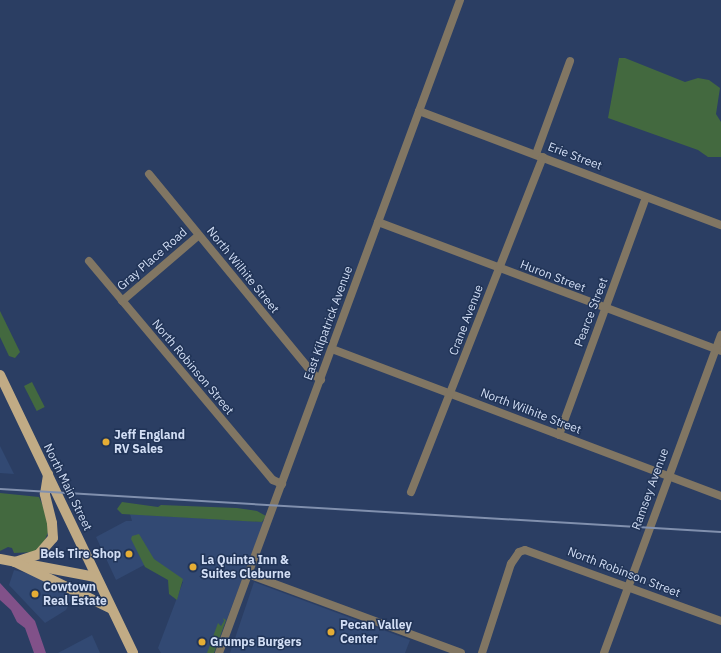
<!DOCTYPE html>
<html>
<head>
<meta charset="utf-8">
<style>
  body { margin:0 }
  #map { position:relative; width:721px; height:653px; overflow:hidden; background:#2b3e63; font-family:"IBM Plex Sans",sans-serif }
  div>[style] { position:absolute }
  .built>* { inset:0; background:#324973 }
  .green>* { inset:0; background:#43693f; transform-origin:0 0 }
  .water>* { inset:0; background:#815189 }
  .minor>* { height:8px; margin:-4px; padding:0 4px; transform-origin:4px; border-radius:4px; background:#817663 }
  .tertiary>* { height:8px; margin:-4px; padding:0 4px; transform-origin:4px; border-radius:4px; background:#817663 }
  .primary>* { height:10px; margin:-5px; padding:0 5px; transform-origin:5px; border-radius:5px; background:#c1ab85 }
  .rail>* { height:2px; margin:-1px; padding:0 1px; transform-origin:1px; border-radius:1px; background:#8190ae }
  .dots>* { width:11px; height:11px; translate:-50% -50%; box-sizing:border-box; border:2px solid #213457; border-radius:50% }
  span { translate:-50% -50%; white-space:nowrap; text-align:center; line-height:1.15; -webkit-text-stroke:3px #213457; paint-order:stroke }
  .street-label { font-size:12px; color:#d1ddf4 }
  .poi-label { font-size:12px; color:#d1ddf4; font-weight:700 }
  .left { translate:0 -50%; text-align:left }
  .right { translate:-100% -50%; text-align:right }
</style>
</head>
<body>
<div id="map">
  <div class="built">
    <div style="clip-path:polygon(0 446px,14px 474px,0 473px)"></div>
    <div style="clip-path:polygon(130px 514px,264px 522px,214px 653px,161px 653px,158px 648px,183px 582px,146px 564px,116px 580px,96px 537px,126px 521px,132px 521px)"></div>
    <div style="clip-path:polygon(14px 570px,34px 575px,74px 595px,66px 610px,45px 623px,9px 585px)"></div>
    <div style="clip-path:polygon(254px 582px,410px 640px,405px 653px,230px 653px)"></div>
    <div style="clip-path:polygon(92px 635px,100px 653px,58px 653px)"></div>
  </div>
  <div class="green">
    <div style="clip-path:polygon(619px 58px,625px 58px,685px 82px,698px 78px,709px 80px,720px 88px,716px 114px,721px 122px,721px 157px,708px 157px,698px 150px,608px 118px)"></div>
    <div style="clip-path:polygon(0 311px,20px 352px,15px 358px,9px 356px,0 337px)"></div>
    <div style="left:32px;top:382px;width:28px;height:9px;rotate:63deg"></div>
    <div style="clip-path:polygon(0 493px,39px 497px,47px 515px,49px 530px,44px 542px,34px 552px,14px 553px,12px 548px,8px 547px,0 551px)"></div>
    <div style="clip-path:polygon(122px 502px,158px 507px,161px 505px,237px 508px,257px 511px,266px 516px,262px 522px,122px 514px,117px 509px)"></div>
    <div style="clip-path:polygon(139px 534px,154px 559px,183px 579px,177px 600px,169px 594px,168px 580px,145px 567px,131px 539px,132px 536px)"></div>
    <div style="clip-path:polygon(223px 618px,226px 620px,214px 653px,207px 653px,218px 623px,221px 626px,224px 621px)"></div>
  </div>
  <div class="water">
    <div style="clip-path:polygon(0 583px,35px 621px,46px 653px,34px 653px,25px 628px,17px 622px,11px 610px,0 600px)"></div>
  </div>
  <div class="minor">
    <div style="left:419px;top:111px;width:323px;rotate:20.7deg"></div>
    <div style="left:536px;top:154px;width:99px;rotate:-69.9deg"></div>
    <div style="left:149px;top:174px;width:259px;rotate:50.6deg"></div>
    <div style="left:313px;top:374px;width:10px;rotate:37deg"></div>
    <div style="left:378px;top:222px;width:366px;rotate:20.6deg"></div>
    <div style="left:89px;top:261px;width:286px;rotate:50deg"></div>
    <div style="left:273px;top:480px;width:10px;rotate:24deg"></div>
    <div style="left:122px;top:301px;width:101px;rotate:-40.6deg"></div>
    <div style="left:332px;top:349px;width:416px;rotate:20.7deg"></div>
    <div style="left:559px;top:435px;width:253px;rotate:-69.9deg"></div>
    <div style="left:411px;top:492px;width:360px;rotate:-68.5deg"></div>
    <div style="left:482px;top:653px;width:94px;rotate:-72deg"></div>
    <div style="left:511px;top:564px;width:14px;rotate:-56deg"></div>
    <div style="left:519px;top:552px;width:6px;rotate:-18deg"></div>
    <div style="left:525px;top:550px;width:208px;rotate:19.9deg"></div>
    <div style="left:604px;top:653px;width:339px;rotate:-69.8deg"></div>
  </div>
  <div class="tertiary">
    <div style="left:248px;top:574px;width:227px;rotate:20.3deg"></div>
    <div style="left:219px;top:653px;width:696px;rotate:-69.74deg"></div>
  </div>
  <div class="primary">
    <div style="left:0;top:375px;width:308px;rotate:64.4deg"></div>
    <div style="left:0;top:559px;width:97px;rotate:10.7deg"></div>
    <div style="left:15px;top:562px;width:25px;rotate:-18deg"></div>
    <div style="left:39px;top:554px;width:21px;rotate:-49deg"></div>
    <div style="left:53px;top:538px;width:15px;rotate:-94deg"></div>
    <div style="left:52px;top:523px;width:30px;rotate:-104deg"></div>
    <div style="left:45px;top:494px;width:20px;rotate:-81deg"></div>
    <div style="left:15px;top:562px;width:106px;rotate:25.8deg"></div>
  </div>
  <div class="rail">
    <div style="left:0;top:489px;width:722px;rotate:3.41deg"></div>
  </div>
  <div class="dots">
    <div style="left:106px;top:442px;background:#e5ad35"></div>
    <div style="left:129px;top:554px;background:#e5ad35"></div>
    <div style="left:193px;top:567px;background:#e5ad35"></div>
    <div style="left:35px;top:594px;background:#e5ad35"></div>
    <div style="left:331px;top:632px;background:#e5ad35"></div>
    <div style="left:202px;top:642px;background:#e5ad35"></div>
  </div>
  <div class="street-label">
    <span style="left:575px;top:156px;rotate:21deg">Erie Street</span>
    <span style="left:152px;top:259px;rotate:-41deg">Gray Place Road</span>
    <span style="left:243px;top:270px;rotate:51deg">North Wilhite Street</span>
    <span style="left:553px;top:276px;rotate:21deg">Huron Street</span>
    <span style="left:591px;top:312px;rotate:-69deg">Pearce Street</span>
    <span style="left:466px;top:320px;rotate:-69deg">Crane Avenue</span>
    <span style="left:328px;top:323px;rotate:-70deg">East Kilpatrick Avenue</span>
    <span style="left:193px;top:367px;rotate:50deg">North Robinson Street</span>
    <span style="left:531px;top:411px;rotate:21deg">North Wilhite Street</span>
    <span style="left:68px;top:487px;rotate:64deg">North Main Street</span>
    <span style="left:650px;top:489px;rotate:-70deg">Ramsey Avenue</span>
    <span style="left:624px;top:572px;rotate:21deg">North Robinson Street</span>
  </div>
  <div class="poi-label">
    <span class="left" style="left:114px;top:442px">Jeff England<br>RV Sales</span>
    <span class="right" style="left:121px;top:554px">Bels Tire Shop</span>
    <span class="left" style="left:201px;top:567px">La Quinta Inn &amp;<br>Suites Cleburne</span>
    <span class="left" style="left:43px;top:594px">Cowtown<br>Real Estate</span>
    <span class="left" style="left:340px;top:632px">Pecan Valley<br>Center</span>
    <span class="left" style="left:210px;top:642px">Grumps Burgers</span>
  </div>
</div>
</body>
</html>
